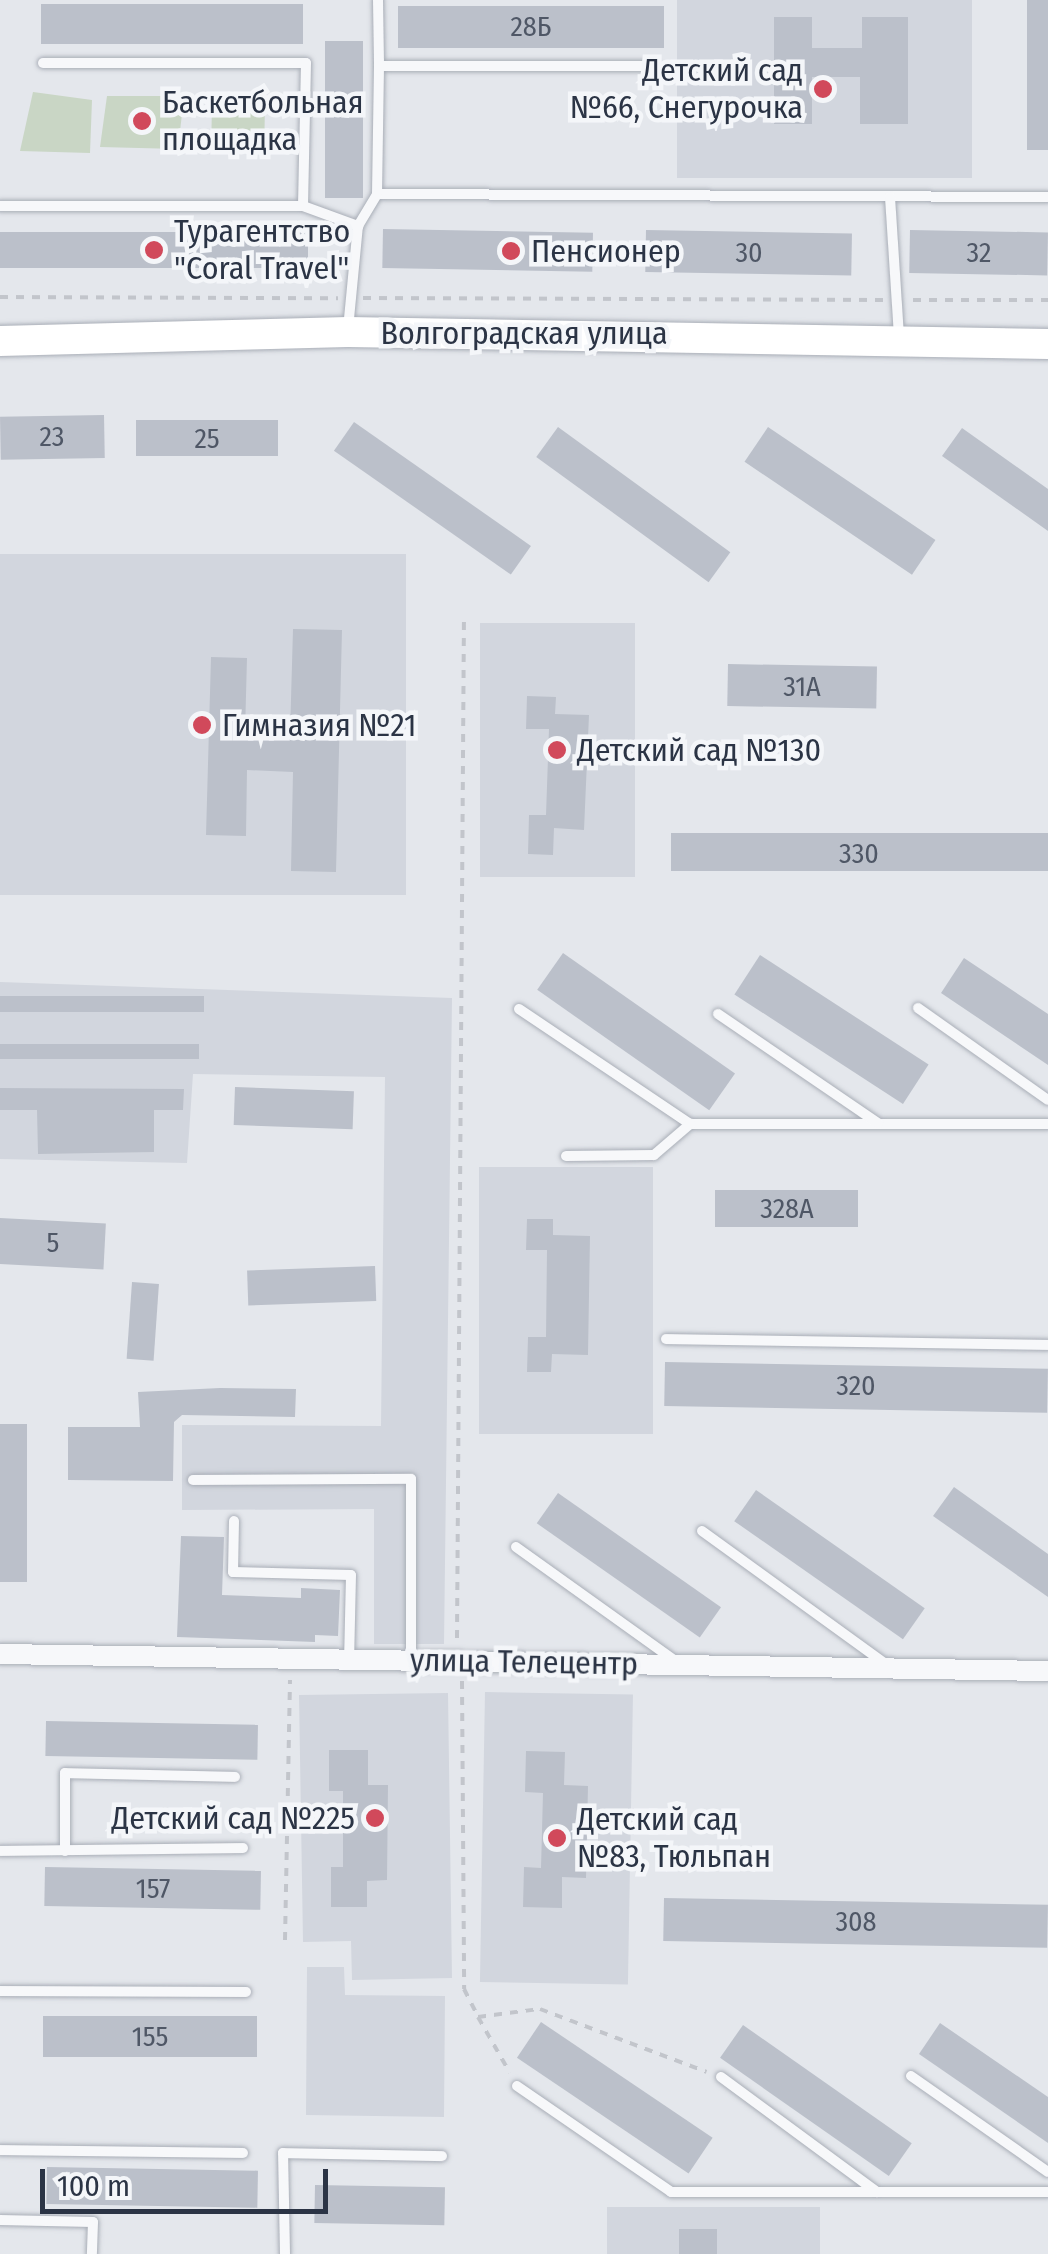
<!DOCTYPE html>
<html>
<head>
<meta charset="utf-8">
<style>
  body { margin:0 }
  #map { position:relative; width:1048px; height:2254px; overflow:hidden; background:#e4e7ec; font-family:"Fira Sans Condensed",sans-serif }
  div>[style] { position:absolute }
  .built>* { inset:0; background:#d2d6de; transform-origin:0 0 }
  .green>* { inset:0; background:#c9d6c5; transform-origin:0 0 }
  .building>* { inset:0; background:#bbc0ca; transform-origin:0 0 }
  .path>* { height:4px; margin-top:-2px; transform-origin:0; background:repeating-linear-gradient(90deg,#c2c5cb 0 8px,transparent 0 16px) }
  .roads { filter:drop-shadow(0 0 2px #a9aeb7) drop-shadow(0 0 2px #a9aeb7) }
  .lane>* { height:10px; margin:-5px; padding:0 5px; transform-origin:5px; border-radius:5px; background:#f7f8fa }
  .street>* { height:20px; margin:-10px; padding:0 10px; transform-origin:10px; border-radius:10px; background:#f7f8fa }
  .secondary>* { height:30px; margin:-15px; padding:0 15px; transform-origin:15px; border-radius:15px; background:#fff }
  .dots>* { width:28px; height:28px; translate:-50% -50%; box-sizing:border-box; border:5px solid #f4f6f9; border-radius:50% }
  span { translate:-50% -50%; white-space:nowrap; text-align:center; line-height:1.15; -webkit-text-stroke:9px #f4f6f9; paint-order:stroke }
  .number-label { font-size:28px; color:#4f5766 }
  .number-label span { -webkit-text-stroke-width:0 }
  .poi-label { font-size:32px; color:#2b3445 }
  .right { translate:-100% -50%; text-align:right }
  .left { translate:0 -50%; text-align:left }
  .street-label { font-size:32px; color:#2b3445 }
  .scale { position:absolute; left:40px; top:2169px; width:288px; height:45px; box-sizing:border-box; border:5px solid #2b3445; border-top:0; padding-left:12px; font-size:30px; line-height:35px; white-space:nowrap; color:#2b3445; -webkit-text-stroke:8px #f4f6f9; paint-order:stroke }
</style>
</head>
<body>
<div id="map">
  <div class="built">
    <div style="left:677px;top:0;width:295px;height:178px"></div>
    <div style="left:0;top:554px;width:406px;height:341px"></div>
    <div style="left:480px;top:623px;width:155px;height:254px"></div>
    <div style="clip-path:polygon(0 982px,452px 998px,444px 1644px,374px 1644px,374px 1509px,182px 1510px,182px 1425px,381px 1426px,385px 1077px,193px 1074px,187px 1163px,0 1159px)"></div>
    <div style="left:479px;top:1167px;width:174px;height:267px"></div>
    <div style="left:485px;top:1692px;width:148px;height:290px;rotate:1deg"></div>
    <div style="clip-path:polygon(448px 1693px,452px 1978px,352px 1980px,351px 1941px,303px 1942px,299px 1695px)"></div>
    <div style="clip-path:polygon(307px 1967px,344px 1967px,345px 1995px,445px 1996px,444px 2117px,306px 2115px)"></div>
    <div style="left:820px;top:2207px;width:47px;height:213px;rotate:90deg"></div>
  </div>
  <div class="green">
    <div style="clip-path:polygon(33px 92px,92px 100px,90px 153px,20px 151px)"></div>
    <div style="clip-path:polygon(107px 96px,184px 96px,178px 149px,100px 147px)"></div>
    <div style="left:212px;top:102px;width:53px;height:44px;rotate:1deg"></div>
  </div>
  <div class="building">
    <div style="left:1027px;top:0;width:21px;height:150px"></div>
    <div style="left:41px;top:4px;width:262px;height:40px"></div>
    <div style="left:398px;top:6px;width:266px;height:42px"></div>
    <div style="clip-path:polygon(774px 17px,812px 17px,812px 48px,862px 48px,862px 17px,908px 17px,908px 124px,860px 124px,860px 77px,812px 77px,812px 124px,774px 124px)"></div>
    <div style="left:325px;top:41px;width:38px;height:157px"></div>
    <div style="left:383px;top:229px;width:210px;height:39px;rotate:1deg"></div>
    <div style="left:646px;top:230px;width:206px;height:42px;rotate:1deg"></div>
    <div style="left:910px;top:230px;width:138px;height:43px;rotate:1deg"></div>
    <div style="left:0;top:232px;width:308px;height:36px"></div>
    <div style="left:104px;top:415px;width:43px;height:104px;rotate:89deg"></div>
    <div style="left:136px;top:420px;width:142px;height:36px"></div>
    <div style="left:354px;top:422px;width:216px;height:35px;rotate:35deg"></div>
    <div style="left:558px;top:427px;width:213px;height:37px;rotate:36deg"></div>
    <div style="left:768px;top:427px;width:202px;height:42px;rotate:34deg"></div>
    <div style="clip-path:polygon(962px 428px,1048px 489px,1048px 531px,942px 456px)"></div>
    <div style="clip-path:polygon(293px 629px,342px 630px,336px 872px,291px 871px,293px 772px,247px 770px,246px 836px,206px 835px,211px 657px,247px 658px,245px 733px,290px 734px)"></div>
    <div style="left:728px;top:664px;width:149px;height:42px;rotate:1deg"></div>
    <div style="clip-path:polygon(527px 696px,556px 697px,555px 714px,589px 715px,584px 830px,554px 828px,553px 855px,528px 854px,529px 815px,546px 815px,549px 729px,526px 729px)"></div>
    <div style="left:671px;top:833px;width:377px;height:38px"></div>
    <div style="left:563px;top:953px;width:210px;height:45px;rotate:35deg"></div>
    <div style="left:760px;top:955px;width:201px;height:47px;rotate:33deg"></div>
    <div style="clip-path:polygon(964px 958px,1048px 1014px,1048px 1065px,941px 993px)"></div>
    <div style="left:204px;top:996px;width:16px;height:204px;rotate:90deg"></div>
    <div style="left:0;top:1044px;width:199px;height:15px"></div>
    <div style="left:235px;top:1087px;width:119px;height:38px;rotate:2deg"></div>
    <div style="clip-path:polygon(0 1088px,184px 1089px,183px 1110px,154px 1110px,154px 1152px,38px 1154px,37px 1110px,0 1110px)"></div>
    <div style="left:858px;top:1190px;width:37px;height:143px;rotate:90deg"></div>
    <div style="left:0;top:1218px;width:106px;height:46px;rotate:3deg"></div>
    <div style="clip-path:polygon(527px 1219px,553px 1219px,553px 1235px,590px 1236px,588px 1355px,552px 1354px,551px 1372px,527px 1372px,528px 1337px,546px 1337px,547px 1250px,526px 1250px)"></div>
    <div style="left:375px;top:1266px;width:35px;height:128px;rotate:88deg"></div>
    <div style="left:132px;top:1282px;width:27px;height:77px;rotate:4deg"></div>
    <div style="left:665px;top:1362px;width:383px;height:44px;rotate:1deg"></div>
    <div style="clip-path:polygon(220px 1388px,296px 1389px,295px 1417px,182px 1415px,174px 1422px,173px 1481px,68px 1480px,68px 1427px,140px 1427px,138px 1392px)"></div>
    <div style="left:0;top:1424px;width:27px;height:158px"></div>
    <div style="clip-path:polygon(954px 1487px,1048px 1554px,1048px 1597px,933px 1516px)"></div>
    <div style="left:756px;top:1490px;width:206px;height:38px;rotate:35deg"></div>
    <div style="left:558px;top:1493px;width:199px;height:37px;rotate:35deg"></div>
    <div style="clip-path:polygon(181px 1536px,224px 1537px,222px 1595px,301px 1598px,301px 1588px,340px 1590px,338px 1636px,315px 1635px,315px 1642px,177px 1637px)"></div>
    <div style="left:46px;top:1721px;width:212px;height:35px;rotate:1deg"></div>
    <div style="clip-path:polygon(329px 1750px,368px 1750px,368px 1785px,388px 1785px,387px 1880px,367px 1881px,367px 1907px,331px 1907px,331px 1867px,343px 1867px,343px 1791px,329px 1791px)"></div>
    <div style="clip-path:polygon(526px 1751px,565px 1752px,564px 1785px,588px 1786px,586px 1878px,562px 1877px,562px 1908px,523px 1907px,524px 1867px,541px 1868px,543px 1793px,525px 1792px)"></div>
    <div style="left:45px;top:1867px;width:216px;height:39px;rotate:1deg"></div>
    <div style="left:664px;top:1898px;width:384px;height:43px;rotate:1deg"></div>
    <div style="left:43px;top:2016px;width:214px;height:41px"></div>
    <div style="left:541px;top:2022px;width:207px;height:43px;rotate:34deg"></div>
    <div style="clip-path:polygon(940px 2023px,1048px 2097px,1048px 2143px,919px 2054px)"></div>
    <div style="left:743px;top:2025px;width:206px;height:40px;rotate:35deg"></div>
    <div style="left:47px;top:2167px;width:211px;height:37px;rotate:1deg"></div>
    <div style="left:315px;top:2185px;width:130px;height:38px;rotate:1deg"></div>
    <div style="left:679px;top:2229px;width:38px;height:25px"></div>
  </div>
  <div class="path">
    <div style="left:0;top:297px;width:338px;rotate:0.2deg"></div>
    <div style="left:363px;top:298px;width:520px;rotate:0.22deg"></div>
    <div style="left:913px;top:300px;width:135px"></div>
    <div style="left:457px;top:1638px;width:1020px;rotate:-89.61deg"></div>
    <div style="left:462px;top:1681px;width:308px;rotate:89.6deg"></div>
    <div style="left:464px;top:1989px;width:31px;rotate:63deg"></div>
    <div style="left:478px;top:2017px;width:63px;rotate:-7.4deg"></div>
    <div style="left:540px;top:2009px;width:178px;rotate:20.7deg"></div>
    <div style="left:285px;top:1940px;width:260px;rotate:-88.9deg"></div>
    <div style="left:478px;top:2017px;width:64px;rotate:60.3deg"></div>
  </div>
  <div class="roads">
    <div class="lane">
      <div style="left:378px;top:0;width:66px;rotate:89.1deg"></div>
      <div style="left:43px;top:63px;width:263px"></div>
      <div style="left:306px;top:63px;width:143px;rotate:91.2deg"></div>
      <div style="left:303px;top:206px;width:59px;rotate:20deg"></div>
      <div style="left:377px;top:194px;width:671px;rotate:0.26deg"></div>
      <div style="left:890px;top:197px;width:139px;rotate:86.3deg"></div>
      <div style="left:0;top:206px;width:303px"></div>
      <div style="left:348px;top:329px;width:103px;rotate:-84.5deg"></div>
      <div style="left:358px;top:226px;width:37px;rotate:-59deg"></div>
      <div style="left:377px;top:194px;width:128px;rotate:-89.1deg"></div>
      <div style="left:379px;top:66px;width:275px"></div>
      <div style="left:918px;top:1008px;width:159px;rotate:35.3deg"></div>
      <div style="left:519px;top:1009px;width:206px;rotate:33.9deg"></div>
      <div style="left:690px;top:1124px;width:358px"></div>
      <div style="left:718px;top:1014px;width:194px;rotate:34.3deg"></div>
      <div style="left:566px;top:1156px;width:88px;rotate:-0.7deg"></div>
      <div style="left:654px;top:1155px;width:48px;rotate:-40.7deg"></div>
      <div style="left:666px;top:1339px;width:382px;rotate:0.9deg"></div>
      <div style="left:193px;top:1480px;width:218px;rotate:-0.3deg"></div>
      <div style="left:411px;top:1479px;width:182px;rotate:90deg"></div>
      <div style="left:234px;top:1521px;width:51px;rotate:91.1deg"></div>
      <div style="left:233px;top:1572px;width:118px;rotate:1.5deg"></div>
      <div style="left:351px;top:1575px;width:85px;rotate:91.3deg"></div>
      <div style="left:702px;top:1531px;width:228px;rotate:35.9deg"></div>
      <div style="left:516px;top:1547px;width:194px;rotate:35.6deg"></div>
      <div style="left:0;top:1851px;width:243px;rotate:-0.7deg"></div>
      <div style="left:65px;top:1851px;width:78px;rotate:-90deg"></div>
      <div style="left:65px;top:1773px;width:170px;rotate:1.3deg"></div>
      <div style="left:0;top:1991px;width:246px;rotate:0.2deg"></div>
      <div style="left:911px;top:2076px;width:167px;rotate:35deg"></div>
      <div style="left:721px;top:2077px;width:194px;rotate:36.4deg"></div>
      <div style="left:517px;top:2086px;width:187px;rotate:34.5deg"></div>
      <div style="left:671px;top:2192px;width:377px"></div>
      <div style="left:0;top:2150px;width:243px;rotate:0.7deg"></div>
      <div style="left:0;top:2220px;width:93px;rotate:1.2deg"></div>
      <div style="left:93px;top:2222px;width:32px;rotate:92deg"></div>
      <div style="left:285px;top:2254px;width:101px;rotate:-91.1deg"></div>
      <div style="left:283px;top:2153px;width:159px;rotate:1.1deg"></div>
    </div>
    <div class="street">
      <div style="left:0;top:1654px;width:1048px;rotate:0.93deg"></div>
    </div>
    <div class="secondary">
      <div style="left:0;top:341px;width:348px;rotate:-1.5deg"></div>
      <div style="left:348px;top:332px;width:700px;rotate:0.98deg"></div>
    </div>
  </div>
  <div class="dots">
    <div style="left:823px;top:89px;background:#d1495b"></div>
    <div style="left:142px;top:121px;background:#d1495b"></div>
    <div style="left:154px;top:250px;background:#d1495b"></div>
    <div style="left:511px;top:251px;background:#d1495b"></div>
    <div style="left:202px;top:725px;background:#d1495b"></div>
    <div style="left:557px;top:750px;background:#d1495b"></div>
    <div style="left:375px;top:1818px;background:#d1495b"></div>
    <div style="left:557px;top:1838px;background:#d1495b"></div>
  </div>
  <div class="number-label">
    <span style="left:531px;top:27px">28Б</span>
    <span style="left:749px;top:253px">30</span>
    <span style="left:979px;top:253px">32</span>
    <span style="left:52px;top:437px">23</span>
    <span style="left:207px;top:439px">25</span>
    <span style="left:802px;top:687px">31А</span>
    <span style="left:859px;top:854px">330</span>
    <span style="left:787px;top:1209px">328А</span>
    <span style="left:53px;top:1243px">5</span>
    <span style="left:856px;top:1386px">320</span>
    <span style="left:153px;top:1889px">157</span>
    <span style="left:856px;top:1922px">308</span>
    <span style="left:150px;top:2037px">155</span>
  </div>
  <div class="poi-label">
    <span class="right" style="left:803px;top:89px">Детский сад<br>№66, Снегурочка</span>
    <span class="left" style="left:162px;top:121px">Баскетбольная<br>площадка</span>
    <span class="left" style="left:174px;top:250px">Турагентство<br>"Coral Travel"</span>
    <span class="left" style="left:531px;top:251px">Пенсионер</span>
    <span class="left" style="left:222px;top:725px">Гимназия №21</span>
    <span class="left" style="left:577px;top:750px">Детский сад №130</span>
    <span class="right" style="left:355px;top:1818px">Детский сад №225</span>
    <span class="left" style="left:577px;top:1838px">Детский сад<br>№83, Тюльпан</span>
  </div>
  <div class="street-label">
    <span style="left:524px;top:333px">Волгоградская улица</span>
    <span style="left:524px;top:1662px;rotate:1deg">улица Телецентр</span>
  </div>
  <div class="scale">100 m</div>
</div>
</body>
</html>
